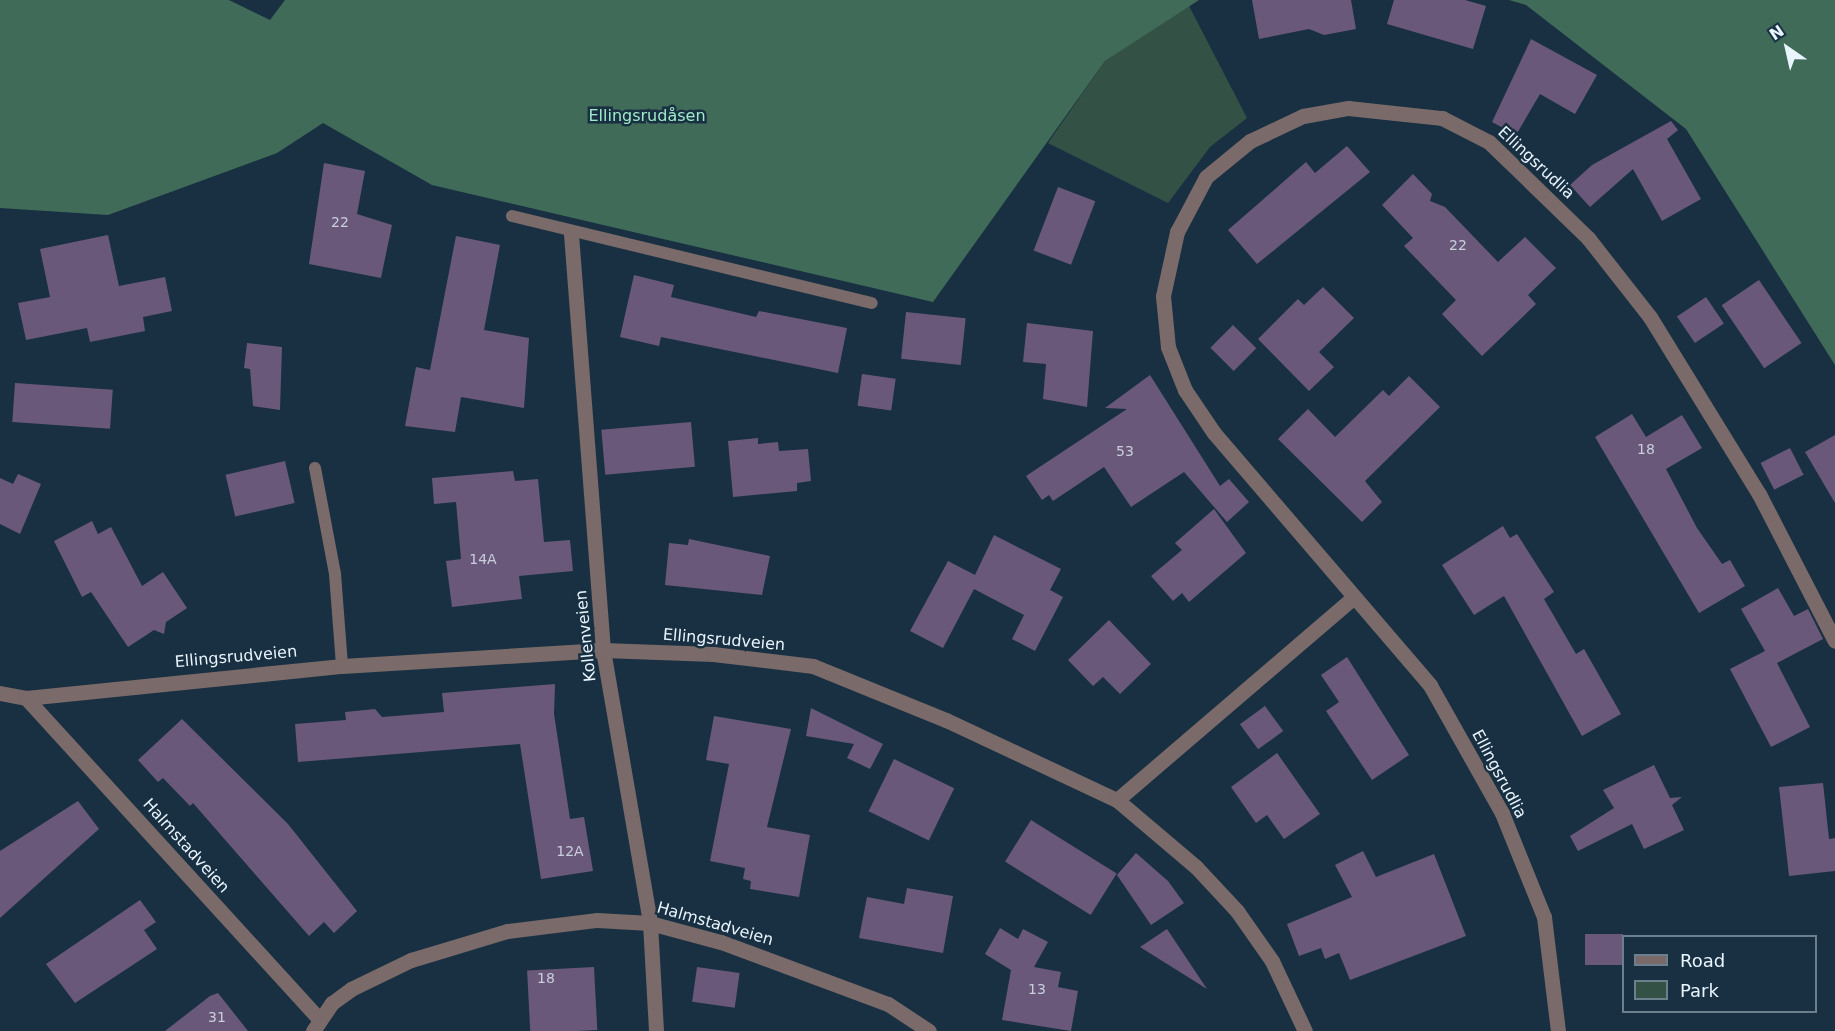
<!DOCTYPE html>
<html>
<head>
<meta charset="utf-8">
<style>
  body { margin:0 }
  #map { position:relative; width:1835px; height:1031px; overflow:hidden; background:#183042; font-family:"DejaVu Sans",sans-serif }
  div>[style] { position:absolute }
  .green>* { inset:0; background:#335144 }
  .forest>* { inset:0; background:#406b58 }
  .building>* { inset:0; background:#6a587a; transform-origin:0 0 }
  .service>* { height:12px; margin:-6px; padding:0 6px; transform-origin:6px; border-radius:6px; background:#7a6a69 }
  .minor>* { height:15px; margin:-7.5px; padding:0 7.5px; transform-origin:7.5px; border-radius:7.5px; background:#7a6a69 }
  span { translate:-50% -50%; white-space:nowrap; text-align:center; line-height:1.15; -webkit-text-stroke:5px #183042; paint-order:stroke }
  .number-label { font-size:14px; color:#c9cedd }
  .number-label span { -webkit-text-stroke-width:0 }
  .park-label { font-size:16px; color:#a0eac8 }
  .street-label { font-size:16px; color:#e9f5fe }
  .legend { position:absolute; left:1622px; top:935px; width:195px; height:78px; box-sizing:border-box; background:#183042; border:2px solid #6c7f8d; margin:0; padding:8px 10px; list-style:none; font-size:18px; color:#e9f5fe }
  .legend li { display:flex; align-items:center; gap:12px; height:30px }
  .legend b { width:30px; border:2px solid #6c7f8d }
  .north { position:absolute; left:1757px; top:18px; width:60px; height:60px; -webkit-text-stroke:4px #183042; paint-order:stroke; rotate:326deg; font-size:16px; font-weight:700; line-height:24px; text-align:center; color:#e9f5fe }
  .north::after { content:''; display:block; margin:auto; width:21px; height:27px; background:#e9f5fe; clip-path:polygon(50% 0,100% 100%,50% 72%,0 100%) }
</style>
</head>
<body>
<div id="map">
  <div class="green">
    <div style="clip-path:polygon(1188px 4px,1247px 118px,1210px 147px,1168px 203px,1048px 143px,1105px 61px)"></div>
  </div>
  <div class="forest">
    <div style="clip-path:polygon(0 0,229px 0,270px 20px,285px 0,1199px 0,1105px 61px,933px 302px,432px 185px,323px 123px,277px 153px,108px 215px,0 208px)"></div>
    <div style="clip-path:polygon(1509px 0,1835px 0,1835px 365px,1686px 129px,1526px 5px)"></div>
  </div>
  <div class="building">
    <div style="clip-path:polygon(1252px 0,1351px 0,1356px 29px,1324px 35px,1309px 29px,1259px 39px)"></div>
    <div style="clip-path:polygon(1394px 0,1465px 0,1486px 6px,1473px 49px,1387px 24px)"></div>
    <div style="clip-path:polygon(1531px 39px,1597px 75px,1575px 114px,1540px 94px,1516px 135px,1492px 122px)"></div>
    <div style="clip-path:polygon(1671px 121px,1678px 130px,1667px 139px,1701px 199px,1662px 221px,1633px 169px,1590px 207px,1570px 185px,1592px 165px)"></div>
    <div style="clip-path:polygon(1347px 146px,1370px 172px,1257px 264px,1228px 230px,1306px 162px,1315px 173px)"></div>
    <div style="clip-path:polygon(324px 163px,365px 171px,357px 214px,392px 225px,381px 278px,309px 264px)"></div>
    <div style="clip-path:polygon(1413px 174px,1432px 194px,1430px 201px,1445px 207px,1498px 262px,1525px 237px,1556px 268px,1528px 295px,1536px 304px,1482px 356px,1442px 314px,1456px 300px,1404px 246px,1413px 238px,1382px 205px)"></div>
    <div style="left:1058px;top:187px;width:40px;height:68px;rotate:21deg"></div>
    <div style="clip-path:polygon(108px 235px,119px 286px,165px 277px,172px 311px,143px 317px,145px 331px,90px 342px,87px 328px,26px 340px,18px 303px,50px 297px,40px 249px)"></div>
    <div style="clip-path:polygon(456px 236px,500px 245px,484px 330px,529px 338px,524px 408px,461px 397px,455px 432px,405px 426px,416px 367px,430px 370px)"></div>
    <div style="clip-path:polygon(634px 275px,674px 285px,671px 297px,756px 317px,759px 311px,847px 328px,838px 373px,661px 337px,659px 346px,620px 337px)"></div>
    <div style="left:1759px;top:280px;width:76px;height:45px;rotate:56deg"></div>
    <div style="clip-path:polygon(1323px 287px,1354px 318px,1319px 352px,1334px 367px,1309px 391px,1258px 339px,1298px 299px,1304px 305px)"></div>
    <div style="left:1706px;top:297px;width:32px;height:35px;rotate:56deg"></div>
    <div style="left:906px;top:312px;width:60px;height:47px;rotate:6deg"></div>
    <div style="clip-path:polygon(1027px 323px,1093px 331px,1087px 407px,1043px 399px,1046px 364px,1023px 362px)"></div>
    <div style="left:1233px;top:325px;width:33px;height:32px;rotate:45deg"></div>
    <div style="clip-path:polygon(247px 343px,282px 347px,280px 410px,253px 406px,250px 369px,244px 368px)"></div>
    <div style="left:862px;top:374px;width:34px;height:32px;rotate:8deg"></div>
    <div style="clip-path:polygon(1150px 375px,1220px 486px,1229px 479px,1249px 502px,1227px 522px,1184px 472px,1131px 507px,1104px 467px,1053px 501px,1049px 495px,1042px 500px,1026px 476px,1127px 409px,1105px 408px)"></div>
    <div style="clip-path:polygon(1409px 376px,1440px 407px,1365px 481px,1382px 502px,1362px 522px,1278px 439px,1308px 409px,1335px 437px,1383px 390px,1389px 396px)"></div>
    <div style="left:15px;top:383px;width:98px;height:39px;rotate:4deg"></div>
    <div style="clip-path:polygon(1632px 414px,1646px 437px,1682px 415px,1702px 448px,1666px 469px,1697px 528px,1722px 564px,1730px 560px,1745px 586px,1699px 613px,1595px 437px)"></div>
    <div style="left:691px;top:422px;width:45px;height:90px;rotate:85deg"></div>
    <div style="clip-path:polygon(1835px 435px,1835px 503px,1805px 452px)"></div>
    <div style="clip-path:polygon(758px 438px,758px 444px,778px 442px,779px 451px,808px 449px,811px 481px,797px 483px,797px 491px,733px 497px,728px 441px)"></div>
    <div style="left:1790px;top:448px;width:30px;height:33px;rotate:63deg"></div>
    <div style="left:285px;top:461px;width:43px;height:61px;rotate:77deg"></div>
    <div style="clip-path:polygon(513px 471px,515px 481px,538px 479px,544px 542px,570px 540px,573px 571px,519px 576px,522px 599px,452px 607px,446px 561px,461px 559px,456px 502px,434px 504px,432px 478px)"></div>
    <div style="clip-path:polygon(18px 474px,41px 484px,20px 534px,0 524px,0 478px,13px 484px)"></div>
    <div style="clip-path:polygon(1214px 509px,1246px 553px,1189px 602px,1182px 593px,1173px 601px,1151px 576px,1182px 550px,1175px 543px)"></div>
    <div style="clip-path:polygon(92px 521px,98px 534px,111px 527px,142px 586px,163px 572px,187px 608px,166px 622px,164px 634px,154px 630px,128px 647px,91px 592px,82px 597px,54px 541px)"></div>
    <div style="clip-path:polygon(1503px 526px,1510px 538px,1517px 534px,1554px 592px,1544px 599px,1576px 654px,1584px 649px,1621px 714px,1582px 736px,1504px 596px,1474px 615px,1442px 565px)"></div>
    <div style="clip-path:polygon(994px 535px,1061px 569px,1050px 590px,1063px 597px,1035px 651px,1012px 639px,1024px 615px,974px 589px,943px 648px,910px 631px,948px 561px,975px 575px)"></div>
    <div style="clip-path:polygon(689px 539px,770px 556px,762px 595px,665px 585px,669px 543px,688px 545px)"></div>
    <div style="clip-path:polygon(1778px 588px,1794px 616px,1808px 609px,1823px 639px,1777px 663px,1810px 727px,1771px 747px,1730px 669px,1765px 651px,1741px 609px)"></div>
    <div style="clip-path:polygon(1109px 620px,1151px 664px,1120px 694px,1103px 677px,1093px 686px,1068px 660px)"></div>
    <div style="clip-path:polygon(1347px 657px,1409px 755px,1372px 780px,1326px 711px,1339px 702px,1321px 675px)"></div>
    <div style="clip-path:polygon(555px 684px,554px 714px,570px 819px,584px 817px,593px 871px,541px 879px,520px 744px,298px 762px,295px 724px,346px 720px,345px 712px,375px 709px,382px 717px,444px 712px,442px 693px)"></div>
    <div style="left:1265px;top:706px;width:31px;height:31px;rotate:54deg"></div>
    <div style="clip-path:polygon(811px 708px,883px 744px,870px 769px,847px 758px,854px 744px,806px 736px)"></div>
    <div style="clip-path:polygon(714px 716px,791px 729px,767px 827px,810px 835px,799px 897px,750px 889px,751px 881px,743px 879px,745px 868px,710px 861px,729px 764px,706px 760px)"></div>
    <div style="clip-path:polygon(182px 719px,288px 824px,357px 911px,334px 933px,324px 922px,309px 936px,193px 803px,190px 806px,163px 778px,158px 782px,138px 760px)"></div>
    <div style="clip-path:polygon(1277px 753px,1320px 814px,1284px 839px,1267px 815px,1256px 823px,1231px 787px)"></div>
    <div style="left:894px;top:759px;width:67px;height:58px;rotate:26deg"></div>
    <div style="clip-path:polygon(1654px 765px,1670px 798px,1682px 797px,1672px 805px,1684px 830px,1644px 849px,1632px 824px,1578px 851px,1570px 836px,1614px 808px,1603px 790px)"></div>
    <div style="clip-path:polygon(1823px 783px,1829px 839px,1835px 838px,1835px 871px,1789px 876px,1779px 787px)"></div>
    <div style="clip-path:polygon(78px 801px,99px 829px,0 918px,0 851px)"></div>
    <div style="left:1031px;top:820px;width:101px;height:49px;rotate:32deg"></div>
    <div style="clip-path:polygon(1363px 851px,1376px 877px,1434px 854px,1466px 936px,1350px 980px,1339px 953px,1325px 959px,1321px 948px,1299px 956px,1287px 924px,1352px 897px,1335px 865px)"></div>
    <div style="clip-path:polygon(1136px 853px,1168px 881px,1184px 903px,1151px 925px,1117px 875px)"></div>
    <div style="clip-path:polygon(907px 888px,953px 896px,943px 953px,859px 938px,867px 897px,904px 904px)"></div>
    <div style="clip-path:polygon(140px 900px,156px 922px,144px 930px,157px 949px,75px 1003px,46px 964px)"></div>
    <div style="clip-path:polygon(1000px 928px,1018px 939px,1023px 929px,1048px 942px,1034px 967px,1061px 972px,1058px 987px,1078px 991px,1071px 1031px,1002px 1020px,1011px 970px,985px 954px)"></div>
    <div style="clip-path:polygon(1167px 929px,1207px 989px,1140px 947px)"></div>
    <div style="left:1623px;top:934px;width:31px;height:38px;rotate:90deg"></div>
    <div style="left:594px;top:967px;width:63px;height:67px;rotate:87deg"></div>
    <div style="left:697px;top:967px;width:43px;height:35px;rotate:8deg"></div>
    <div style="clip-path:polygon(218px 993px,248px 1031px,165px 1031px,210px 996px)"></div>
  </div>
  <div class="service">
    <div style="left:512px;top:216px;width:370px;rotate:13.6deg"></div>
    <div style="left:315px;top:468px;width:108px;rotate:79.3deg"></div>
    <div style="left:335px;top:574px;width:92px;rotate:85.6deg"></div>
  </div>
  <div class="minor">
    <div style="left:571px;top:234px;width:417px;rotate:85.6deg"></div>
    <div style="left:603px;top:650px;width:277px;rotate:80.2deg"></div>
    <div style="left:650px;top:923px;width:108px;rotate:86.8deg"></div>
    <div style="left:0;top:693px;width:26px;rotate:11deg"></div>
    <div style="left:26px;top:698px;width:318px;rotate:-5.8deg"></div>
    <div style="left:342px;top:666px;width:261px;rotate:-3.5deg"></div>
    <div style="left:603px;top:650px;width:110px;rotate:2.1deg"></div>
    <div style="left:713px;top:654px;width:101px;rotate:6.8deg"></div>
    <div style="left:813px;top:666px;width:144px;rotate:22.1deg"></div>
    <div style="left:946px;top:720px;width:189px;rotate:25.1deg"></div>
    <div style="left:1117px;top:800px;width:104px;rotate:40.3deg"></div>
    <div style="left:1196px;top:867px;width:60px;rotate:47deg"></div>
    <div style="left:1237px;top:911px;width:61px;rotate:55deg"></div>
    <div style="left:1272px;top:961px;width:77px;rotate:64.8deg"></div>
    <div style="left:26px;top:698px;width:435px;rotate:47.6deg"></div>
    <div style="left:1117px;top:800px;width:312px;rotate:-40.6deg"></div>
    <div style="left:313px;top:1031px;width:34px;rotate:-56deg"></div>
    <div style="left:332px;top:1003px;width:24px;rotate:-36deg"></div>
    <div style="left:351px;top:989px;width:67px;rotate:-25.8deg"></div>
    <div style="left:411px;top:960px;width:100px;rotate:-16.8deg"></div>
    <div style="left:507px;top:931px;width:91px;rotate:-7deg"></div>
    <div style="left:597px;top:920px;width:53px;rotate:3.2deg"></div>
    <div style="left:650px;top:923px;width:73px;rotate:15deg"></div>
    <div style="left:721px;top:942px;width:178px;rotate:20.4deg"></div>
    <div style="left:888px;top:1004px;width:49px;rotate:33.4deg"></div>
    <div style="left:1558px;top:1031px;width:115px;rotate:-97deg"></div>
    <div style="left:1544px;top:917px;width:112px;rotate:-112deg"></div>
    <div style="left:1502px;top:813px;width:147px;rotate:-119.4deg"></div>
    <div style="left:1430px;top:685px;width:332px;rotate:-130.6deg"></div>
    <div style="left:1214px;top:433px;width:52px;rotate:-124deg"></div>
    <div style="left:1185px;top:390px;width:46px;rotate:-111.6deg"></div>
    <div style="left:1168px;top:347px;width:51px;rotate:-95.6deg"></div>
    <div style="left:1163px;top:296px;width:66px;rotate:-77.7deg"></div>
    <div style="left:1177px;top:232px;width:62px;rotate:-62.2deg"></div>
    <div style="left:1206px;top:177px;width:57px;rotate:-39.3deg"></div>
    <div style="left:1250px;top:141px;width:59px;rotate:-25.3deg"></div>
    <div style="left:1303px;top:116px;width:46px;rotate:-10.1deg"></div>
    <div style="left:1348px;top:108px;width:95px;rotate:6.1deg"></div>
    <div style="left:1442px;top:118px;width:53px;rotate:27.1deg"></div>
    <div style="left:1489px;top:142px;width:138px;rotate:44.1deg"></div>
    <div style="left:1588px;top:238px;width:100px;rotate:51.9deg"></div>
    <div style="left:1650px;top:317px;width:208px;rotate:58.4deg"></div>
    <div style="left:1759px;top:494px;width:165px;rotate:62.7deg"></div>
  </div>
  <div class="number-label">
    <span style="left:340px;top:222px">22</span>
    <span style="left:1458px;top:245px">22</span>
    <span style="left:1646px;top:449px">18</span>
    <span style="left:1125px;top:451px">53</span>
    <span style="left:483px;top:559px">14A</span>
    <span style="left:570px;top:851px">12A</span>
    <span style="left:546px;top:978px">18</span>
    <span style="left:1037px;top:989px">13</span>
    <span style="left:217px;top:1017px">31</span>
  </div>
  <div class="park-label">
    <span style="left:647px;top:116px">Ellingsrudåsen</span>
  </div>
  <div class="street-label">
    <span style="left:1536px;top:163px;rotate:43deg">Ellingsrudlia</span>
    <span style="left:586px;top:636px;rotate:-96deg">Kollenveien</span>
    <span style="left:724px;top:640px;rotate:5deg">Ellingsrudveien</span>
    <span style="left:236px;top:657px;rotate:-5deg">Ellingsrudveien</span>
    <span style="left:1499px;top:774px;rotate:62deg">Ellingsrudlia</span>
    <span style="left:186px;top:846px;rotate:48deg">Halmstadveien</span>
    <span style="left:715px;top:924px;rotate:16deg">Halmstadveien</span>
  </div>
  <ul class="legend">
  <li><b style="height:8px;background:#7a6a69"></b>Road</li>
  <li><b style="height:16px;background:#335144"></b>Park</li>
  </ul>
  <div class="north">N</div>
</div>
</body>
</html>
